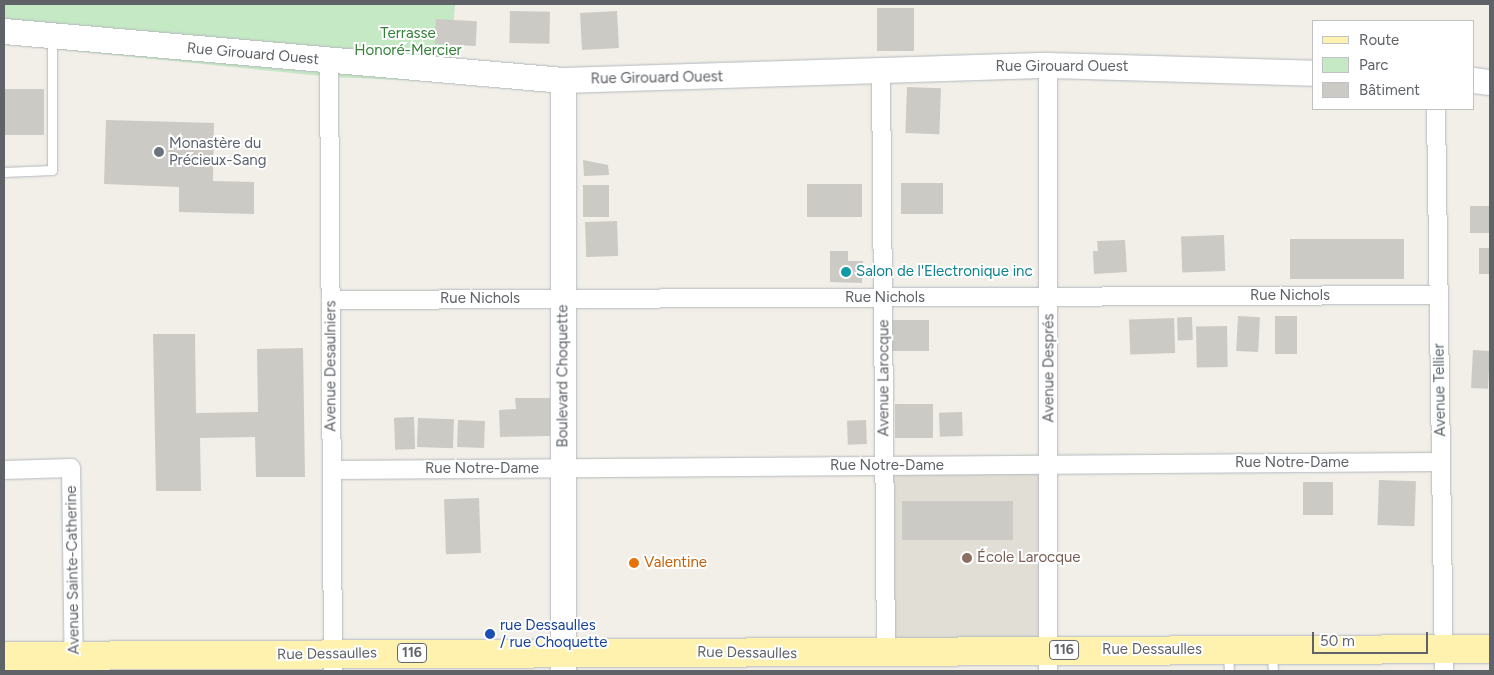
<!DOCTYPE html>
<html>
<head>
<meta charset="utf-8">
<style>
  body { margin:0 }
  #map { position:relative; width:1494px; height:675px; overflow:hidden; background:#f1efe8; font-family:Figtree,sans-serif }
  div>[style] { position:absolute }
  .education>* { inset:0; background:#e1ded6; transform-origin:0 0 }
  .green>* { inset:0; background:#c5e8c5 }
  .building>* { inset:0; background:#cccac5; transform-origin:0 0 }
  .roads { filter:drop-shadow(0 0 1px #b5b8bc) drop-shadow(0 0 1px #b5b8bc) }
  .lane>* { height:9px; margin:-4.5px; padding:0 4.5px; transform-origin:4.5px; border-radius:4.5px; background:#fff }
  .street>* { height:18px; margin:-9px; padding:0 9px; transform-origin:9px; border-radius:9px; background:#fff }
  .secondary>* { height:25px; margin:-12.5px; padding:0 12.5px; transform-origin:12.5px; border-radius:12.5px; background:#fff }
  .primary>* { height:28px; margin:-14px; padding:0 14px; transform-origin:14px; border-radius:14px; background:#fff2af }
  .dots>* { width:14px; height:14px; translate:-50% -50%; box-sizing:border-box; border:2px solid #fff; border-radius:50% }
  span { translate:-50% -50%; white-space:nowrap; text-align:center; line-height:1.15; -webkit-text-stroke:4px #fff; paint-order:stroke }
  .shield-label span { padding:1px 4px; background:#fff; border:1px solid; border-radius:4px; -webkit-text-stroke-width:0 }
  .shield-label { font-size:14px; color:#5f6368; font-weight:700 }
  .park-label { font-size:15px; color:#348238 }
  .street-label { font-size:15px; color:#5f6368 }
  .worship-label { font-size:15px; color:#5b616d }
  .left { translate:0 -50%; text-align:left }
  .culture-label { font-size:15px; color:#0d838f }
  .education-label { font-size:15px; color:#785e54 }
  .food-label { font-size:15px; color:#c56008 }
  .transit-label { font-size:15px; color:#164399 }
  .frame { position:absolute; inset:0; border:5px solid #5f6368; pointer-events:none }
  .legend { position:absolute; left:1312px; top:20px; width:162px; height:90px; box-sizing:border-box; background:#fff; border:1px solid #bfc1c3; margin:0; padding:6px 9px; list-style:none; font-size:15px; color:#5f6368 }
  .legend li { display:flex; align-items:center; gap:10px; height:25px }
  .legend b { width:25px; border:1px solid #bfc1c3 }
  .scale { position:absolute; left:1312px; top:632px; width:116px; height:22px; box-sizing:border-box; border:2px solid #5f6368; border-top:0; padding-left:6px; font-size:15px; line-height:18px; white-space:nowrap; color:#5f6368; -webkit-text-stroke:4px #fff; paint-order:stroke }
</style>
</head>
<body>
<div id="map">
  <div class="education">
    <div style="left:1049px;top:465px;width:185px;height:165px;rotate:90deg"></div>
  </div>
  <div class="green">
    <div style="clip-path:polygon(4px 4px,455px 4px,449px 82px,332px 77px,4px 44px)"></div>
  </div>
  <div class="building">
    <div style="left:877px;top:8px;width:37px;height:43px"></div>
    <div style="left:510px;top:11px;width:40px;height:32px;rotate:1deg"></div>
    <div style="left:617px;top:11px;width:37px;height:37px;rotate:87deg"></div>
    <div style="left:436px;top:19px;width:41px;height:25px;rotate:3deg"></div>
    <div style="left:907px;top:87px;width:34px;height:46px;rotate:2deg"></div>
    <div style="left:4px;top:89px;width:40px;height:46px"></div>
    <div style="clip-path:polygon(106px 120px,214px 123px,213px 181px,254px 182px,254px 214px,179px 212px,179px 187px,104px 184px)"></div>
    <div style="clip-path:polygon(583px 160px,608px 165px,609px 175px,584px 176px)"></div>
    <div style="left:901px;top:183px;width:42px;height:31px"></div>
    <div style="left:807px;top:184px;width:55px;height:33px"></div>
    <div style="left:609px;top:185px;width:32px;height:26px;rotate:90deg"></div>
    <div style="left:1470px;top:206px;width:20px;height:27px"></div>
    <div style="left:617px;top:221px;width:35px;height:32px;rotate:88deg"></div>
    <div style="left:1224px;top:235px;width:36px;height:43px;rotate:88deg"></div>
    <div style="left:1404px;top:239px;width:40px;height:114px;rotate:90deg"></div>
    <div style="clip-path:polygon(1125px 240px,1127px 272px,1094px 274px,1093px 251px,1098px 251px,1097px 241px)"></div>
    <div style="left:1479px;top:248px;width:11px;height:26px"></div>
    <div style="clip-path:polygon(830px 251px,848px 251px,848px 261px,863px 261px,862px 283px,830px 282px)"></div>
    <div style="left:1238px;top:316px;width:22px;height:35px;rotate:3deg"></div>
    <div style="left:1275px;top:316px;width:22px;height:38px"></div>
    <div style="left:1192px;top:317px;width:23px;height:15px;rotate:88deg"></div>
    <div style="left:1174px;top:318px;width:35px;height:45px;rotate:88deg"></div>
    <div style="left:891px;top:320px;width:38px;height:31px"></div>
    <div style="left:1227px;top:326px;width:41px;height:31px;rotate:89deg"></div>
    <div style="clip-path:polygon(153px 334px,195px 334px,196px 413px,258px 412px,257px 349px,303px 348px,305px 477px,256px 477px,255px 437px,200px 438px,201px 491px,156px 491px)"></div>
    <div style="left:1473px;top:350px;width:17px;height:38px;rotate:3deg"></div>
    <div style="clip-path:polygon(515px 398px,550px 398px,550px 436px,500px 437px,499px 410px,516px 409px)"></div>
    <div style="left:895px;top:404px;width:38px;height:34px"></div>
    <div style="left:962px;top:412px;width:24px;height:23px;rotate:88deg"></div>
    <div style="left:414px;top:417px;width:32px;height:20px;rotate:88deg"></div>
    <div style="left:418px;top:418px;width:36px;height:29px;rotate:2deg"></div>
    <div style="left:458px;top:420px;width:27px;height:27px;rotate:2deg"></div>
    <div style="left:866px;top:420px;width:24px;height:19px;rotate:88deg"></div>
    <div style="left:1379px;top:480px;width:37px;height:45px;rotate:2deg"></div>
    <div style="left:1333px;top:482px;width:33px;height:30px;rotate:90deg"></div>
    <div style="left:479px;top:498px;width:55px;height:35px;rotate:88deg"></div>
    <div style="left:1013px;top:501px;width:39px;height:111px;rotate:90deg"></div>
  </div>
  <div class="roads">
    <div class="lane">
      <div style="left:4px;top:172px;width:48px;rotate:-2.4deg"></div>
      <div style="left:52px;top:170px;width:134px;rotate:-90deg"></div>
      <div style="left:1228px;top:653px;width:18px;rotate:87deg"></div>
      <div style="left:1272px;top:653px;width:18px;rotate:87deg"></div>
    </div>
    <div class="street">
      <div style="left:329px;top:61px;width:610px;rotate:89.62deg"></div>
      <div style="left:1048px;top:65px;width:606px;rotate:90deg"></div>
      <div style="left:881px;top:72px;width:582px;rotate:89.51deg"></div>
      <div style="left:1436px;top:109px;width:562px;rotate:89.18deg"></div>
      <div style="left:331px;top:300px;width:1108px;rotate:-0.26deg"></div>
      <div style="left:4px;top:470px;width:67px;rotate:-1.7deg"></div>
      <div style="left:71px;top:468px;width:203px;rotate:89.2deg"></div>
      <div style="left:332px;top:470px;width:1109px;rotate:-0.41deg"></div>
    </div>
    <div class="secondary">
      <div style="left:4px;top:31px;width:561px;rotate:5.01deg"></div>
      <div style="left:563px;top:80px;width:485px;rotate:-1.8deg"></div>
      <div style="left:1048px;top:65px;width:265px;rotate:1.7deg"></div>
      <div style="left:563px;top:80px;width:591px;rotate:90deg"></div>
      <div style="left:1473px;top:80px;width:17px;rotate:7deg"></div>
    </div>
    <div class="primary">
      <div style="left:4px;top:656px;width:1486px;rotate:-0.27deg"></div>
    </div>
  </div>
  <div class="dots">
    <div style="left:159px;top:152px;background:#6b7280"></div>
    <div style="left:846px;top:272px;background:#0f9aa8"></div>
    <div style="left:967px;top:558px;background:#8d6e63"></div>
    <div style="left:634px;top:563px;background:#e8710a"></div>
    <div style="left:490px;top:634px;background:#1a4fb4"></div>
  </div>
  <div class="shield-label">
    <span style="left:1064px;top:650px">116</span>
    <span style="left:412px;top:653px">116</span>
  </div>
  <div class="park-label">
    <span style="left:408px;top:42px">Terrasse<br>Honoré-Mercier</span>
  </div>
  <div class="street-label">
    <span style="left:253px;top:54px;rotate:5deg">Rue Girouard Ouest</span>
    <span style="left:1062px;top:67px">Rue Girouard Ouest</span>
    <span style="left:657px;top:78px;rotate:-1deg">Rue Girouard Ouest</span>
    <span style="left:1290px;top:296px">Rue Nichols</span>
    <span style="left:885px;top:298px">Rue Nichols</span>
    <span style="left:480px;top:299px">Rue Nichols</span>
    <span style="left:331px;top:366px;rotate:-90deg">Avenue Desaulniers</span>
    <span style="left:1049px;top:368px;rotate:-90deg">Avenue Després</span>
    <span style="left:563px;top:376px;rotate:-90deg">Boulevard Choquette</span>
    <span style="left:884px;top:378px;rotate:-90deg">Avenue Larocque</span>
    <span style="left:1440px;top:390px;rotate:-91deg">Avenue Tellier</span>
    <span style="left:1292px;top:463px">Rue Notre-Dame</span>
    <span style="left:887px;top:466px">Rue Notre-Dame</span>
    <span style="left:482px;top:469px">Rue Notre-Dame</span>
    <span style="left:73px;top:570px;rotate:-91deg">Avenue Sainte-Catherine</span>
    <span style="left:1152px;top:650px">Rue Dessaulles</span>
    <span style="left:747px;top:653px;rotate:1deg">Rue Dessaulles</span>
    <span style="left:327px;top:654px;rotate:-1deg">Rue Dessaulles</span>
  </div>
  <div class="worship-label">
    <span class="left" style="left:169px;top:152px">Monastère du<br>Précieux-Sang</span>
  </div>
  <div class="culture-label">
    <span class="left" style="left:856px;top:272px">Salon de l'Electronique inc</span>
  </div>
  <div class="education-label">
    <span class="left" style="left:977px;top:558px">École Larocque</span>
  </div>
  <div class="food-label">
    <span class="left" style="left:644px;top:563px">Valentine</span>
  </div>
  <div class="transit-label">
    <span class="left" style="left:500px;top:634px">rue Dessaulles<br>/ rue Choquette</span>
  </div>
  <div class="frame"></div>
  <ul class="legend">
  <li><b style="height:6px;background:#fff2af"></b>Route</li>
  <li><b style="height:14px;background:#c5e8c5"></b>Parc</li>
  <li><b style="height:14px;background:#cccac5"></b>Bâtiment</li>
  </ul>
  <div class="scale">50 m</div>
</div>
</body>
</html>
